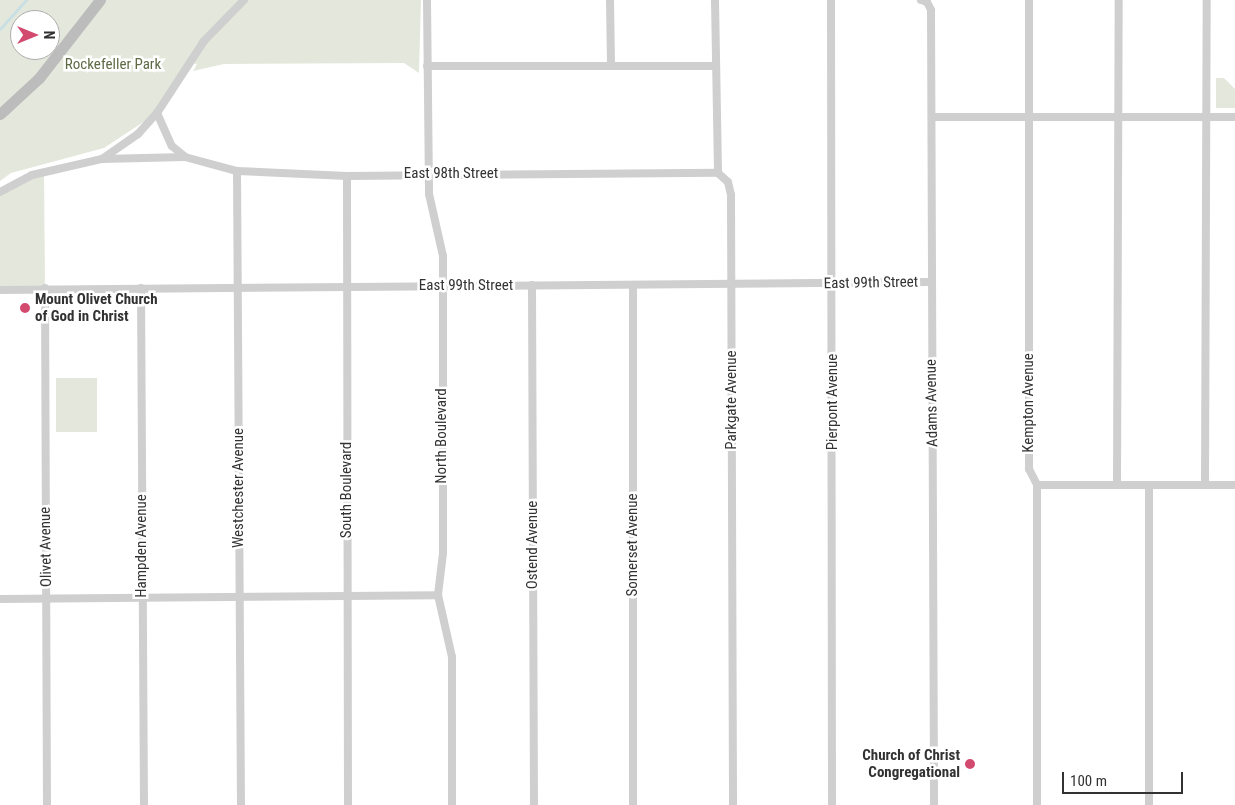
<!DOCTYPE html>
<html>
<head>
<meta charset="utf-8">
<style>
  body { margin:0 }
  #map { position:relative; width:1235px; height:805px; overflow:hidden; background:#fff; font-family:"Roboto Condensed",sans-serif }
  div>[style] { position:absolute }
  .green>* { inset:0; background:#e4e8dc; transform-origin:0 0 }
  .stream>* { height:2.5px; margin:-1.25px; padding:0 1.25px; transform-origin:1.25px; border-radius:1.25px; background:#c9dfe4 }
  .street>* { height:8px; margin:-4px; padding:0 4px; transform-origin:4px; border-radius:4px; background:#cfcfcf }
  .secondary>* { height:11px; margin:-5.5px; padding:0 5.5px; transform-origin:5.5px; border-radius:5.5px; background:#bcbcbc }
  .dots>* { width:14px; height:14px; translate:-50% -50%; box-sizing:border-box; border:2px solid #fff; border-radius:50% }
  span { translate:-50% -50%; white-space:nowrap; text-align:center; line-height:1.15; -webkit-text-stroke:5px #fff; paint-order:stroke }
  .park-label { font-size:15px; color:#5d6a44 }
  .street-label { font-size:15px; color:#323232 }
  .poi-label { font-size:15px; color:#323232; font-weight:700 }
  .left { translate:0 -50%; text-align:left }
  .right { translate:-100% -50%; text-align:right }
  .north { position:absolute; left:10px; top:10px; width:50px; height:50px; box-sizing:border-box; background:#fff; border:1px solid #adadad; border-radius:50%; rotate:90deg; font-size:14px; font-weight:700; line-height:20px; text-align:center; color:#323232 }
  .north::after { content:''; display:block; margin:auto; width:18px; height:22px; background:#d34a6f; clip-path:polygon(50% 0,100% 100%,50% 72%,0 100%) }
  .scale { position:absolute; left:1062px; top:772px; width:121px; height:22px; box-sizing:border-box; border:2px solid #323232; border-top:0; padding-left:6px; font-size:15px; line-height:18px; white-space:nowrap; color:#323232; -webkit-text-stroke:4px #fff; paint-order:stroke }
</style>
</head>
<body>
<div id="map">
  <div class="green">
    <div style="clip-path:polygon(evenodd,0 0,421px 0,419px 73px,404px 63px,224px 64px,193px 71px,197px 64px,189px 63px,157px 113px,104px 148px,11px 173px,0 181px,0 0,20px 20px,50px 20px,50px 50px,20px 50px,20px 20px)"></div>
    <div style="clip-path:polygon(1216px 78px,1224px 78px,1235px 89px,1235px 108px,1216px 108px)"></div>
    <div style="clip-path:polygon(44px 171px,45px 288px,0 290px,0 192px)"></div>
    <div style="left:56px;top:378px;width:41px;height:54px"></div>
  </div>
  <div class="stream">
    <div style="left:0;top:29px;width:39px;rotate:-48deg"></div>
  </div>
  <div class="street">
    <div style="left:427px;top:0;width:194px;rotate:89.4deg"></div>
    <div style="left:429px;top:194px;width:64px;rotate:77.3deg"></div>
    <div style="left:443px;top:256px;width:297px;rotate:90deg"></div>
    <div style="left:443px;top:553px;width:42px;rotate:96.8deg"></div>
    <div style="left:438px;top:595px;width:64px;rotate:77.3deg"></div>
    <div style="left:452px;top:657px;width:148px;rotate:90deg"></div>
    <div style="left:610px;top:0;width:66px;rotate:89.1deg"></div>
    <div style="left:715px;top:0;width:173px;rotate:89deg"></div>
    <div style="left:718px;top:173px;width:13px;rotate:42deg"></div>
    <div style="left:728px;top:182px;width:13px;rotate:77deg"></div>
    <div style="left:731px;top:195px;width:610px;rotate:89.81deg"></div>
    <div style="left:831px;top:0;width:805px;rotate:89.93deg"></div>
    <div style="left:921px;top:0;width:6px;rotate:18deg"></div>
    <div style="left:927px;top:2px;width:9px;rotate:63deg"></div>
    <div style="left:931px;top:10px;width:795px;rotate:89.78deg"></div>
    <div style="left:1029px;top:0;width:469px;rotate:90deg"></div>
    <div style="left:1029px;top:469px;width:18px;rotate:63deg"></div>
    <div style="left:1037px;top:485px;width:320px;rotate:90deg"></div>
    <div style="left:427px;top:66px;width:287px"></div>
    <div style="left:157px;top:113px;width:36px;rotate:66deg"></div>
    <div style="left:172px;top:146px;width:17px;rotate:40deg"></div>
    <div style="left:932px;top:117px;width:303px"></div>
    <div style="left:102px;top:159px;width:83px;rotate:-1.4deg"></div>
    <div style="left:185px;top:157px;width:54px;rotate:15.1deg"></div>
    <div style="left:237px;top:171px;width:110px;rotate:2.6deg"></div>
    <div style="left:347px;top:176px;width:371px;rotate:-0.5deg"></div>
    <div style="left:237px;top:171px;width:634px;rotate:89.64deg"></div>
    <div style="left:347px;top:176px;width:629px;rotate:89.91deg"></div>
    <div style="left:0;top:192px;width:36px;rotate:-28deg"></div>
    <div style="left:32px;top:175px;width:72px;rotate:-12.9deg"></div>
    <div style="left:102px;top:159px;width:44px;rotate:-34.8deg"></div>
    <div style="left:138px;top:134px;width:28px;rotate:-48deg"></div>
    <div style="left:157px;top:113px;width:86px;rotate:-56.9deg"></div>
    <div style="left:204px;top:41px;width:57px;rotate:-45.7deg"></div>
    <div style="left:532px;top:285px;width:520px;rotate:89.78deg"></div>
    <div style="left:633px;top:285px;width:520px;rotate:90deg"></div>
    <div style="left:45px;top:288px;width:517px;rotate:89.78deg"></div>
    <div style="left:141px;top:288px;width:517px;rotate:89.67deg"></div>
    <div style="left:0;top:290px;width:931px;rotate:-0.49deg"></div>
    <div style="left:1037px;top:485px;width:198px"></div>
    <div style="left:1117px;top:485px;width:485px;rotate:-89.8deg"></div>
    <div style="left:1205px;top:485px;width:485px;rotate:-89.8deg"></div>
    <div style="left:0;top:599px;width:438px;rotate:-0.5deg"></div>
    <div style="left:1149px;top:805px;width:319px;rotate:-90deg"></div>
  </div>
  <div class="secondary">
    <div style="left:0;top:114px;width:53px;rotate:-42.7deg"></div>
    <div style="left:39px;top:78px;width:99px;rotate:-52deg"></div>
  </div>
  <div class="dots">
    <div style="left:25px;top:308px;background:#d34a6f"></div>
    <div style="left:970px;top:764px;background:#d34a6f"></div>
  </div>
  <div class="park-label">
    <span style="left:113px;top:65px">Rockefeller Park</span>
  </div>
  <div class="street-label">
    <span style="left:451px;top:174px">East 98th Street</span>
    <span style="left:871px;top:283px;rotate:-1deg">East 99th Street</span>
    <span style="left:466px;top:286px">East 99th Street</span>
    <span style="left:732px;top:400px;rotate:-90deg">Parkgate Avenue</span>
    <span style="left:833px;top:402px;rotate:-90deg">Pierpont Avenue</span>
    <span style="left:932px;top:403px;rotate:-91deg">Adams Avenue</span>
    <span style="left:1029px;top:403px;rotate:-90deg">Kempton Avenue</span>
    <span style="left:442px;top:436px;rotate:-90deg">North Boulevard</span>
    <span style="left:239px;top:488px;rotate:-90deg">Westchester Avenue</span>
    <span style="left:347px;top:490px;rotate:-90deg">South Boulevard</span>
    <span style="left:533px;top:545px;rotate:-90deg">Ostend Avenue</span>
    <span style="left:633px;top:545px;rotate:-90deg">Somerset Avenue</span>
    <span style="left:142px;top:546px;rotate:-90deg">Hampden Avenue</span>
    <span style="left:46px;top:547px;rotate:-91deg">Olivet Avenue</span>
  </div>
  <div class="poi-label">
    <span class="left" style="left:35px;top:308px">Mount Olivet Church<br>of God in Christ</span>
    <span class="right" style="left:960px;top:764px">Church of Christ<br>Congregational</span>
  </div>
  <div class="north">N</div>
  <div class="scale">100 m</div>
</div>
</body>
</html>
